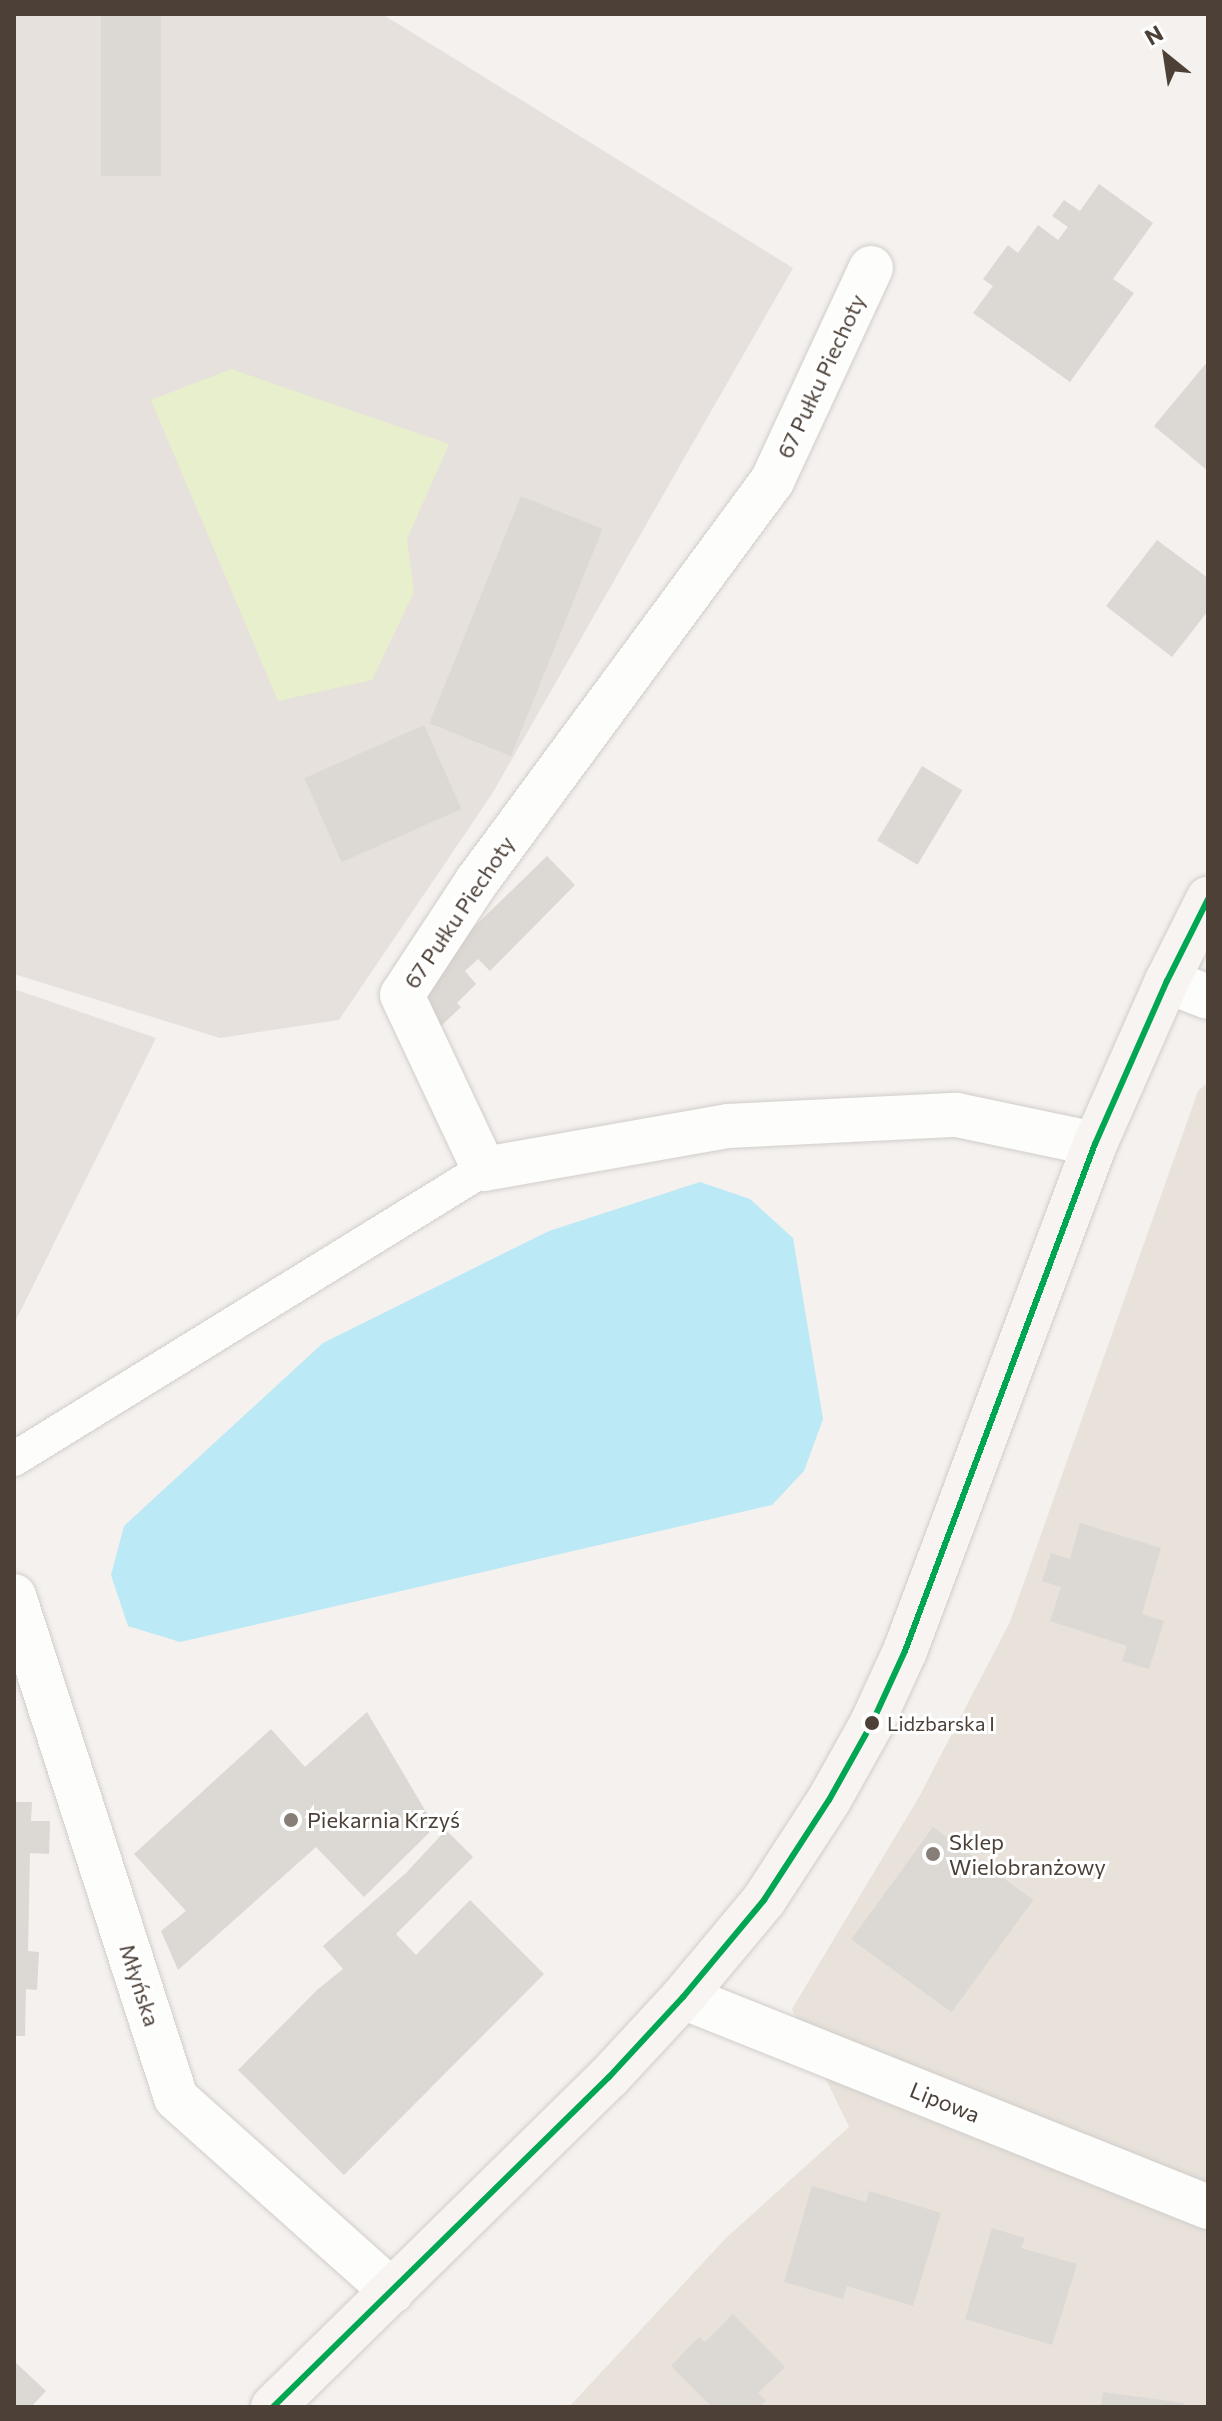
<!DOCTYPE html>
<html>
<head>
<meta charset="utf-8">
<style>
  body { margin:0 }
  #map { position:relative; width:1222px; height:2421px; overflow:hidden; background:#f4f1ee; font-family:Commissioner,sans-serif }
  div>[style] { position:absolute }
  .residential>* { inset:0; background:#e8e2db }
  .industrial>* { inset:0; background:#e7e1dd }
  .green>* { inset:0; background:#e8efcc }
  .water>* { inset:0; background:#bbe9f5 }
  .building>* { inset:0; background:#dcd8d4; transform-origin:0 0 }
  .roads { filter:drop-shadow(0 0 2px #d1cdca) drop-shadow(0 0 2px #d1cdca) }
  .lane>* { height:34px; margin:-17px; padding:0 17px; transform-origin:17px; border-radius:17px; background:#fdfdfc }
  .street>* { height:44px; margin:-22px; padding:0 22px; transform-origin:22px; border-radius:22px; background:#fdfdfc }
  .secondary>* { height:44px; margin:-22px; padding:0 22px; transform-origin:22px; border-radius:22px; background:#f7f4f1 }
  .bus-1>* { height:6px; margin:-3px; padding:0 3px; transform-origin:3px; border-radius:3px; background:#00a651 }
  .dots>* { width:22px; height:22px; translate:-50% -50%; box-sizing:border-box; border:4px solid #fff; border-radius:50% }
  span { translate:-50% -50%; white-space:nowrap; text-align:center; line-height:1.15; -webkit-text-stroke:6px #fff; paint-order:stroke }
  .bus-label { font-size:20px; color:#4c4037 }
  .left { translate:0 -50%; text-align:left }
  .street-label { font-size:22px; color:#4c4037 }
  .poi-label { font-size:22px; color:#4c4037 }
  .frame { position:absolute; inset:0; border:16px solid #4c4037; pointer-events:none }
  .north { position:absolute; left:1126px; top:16px; width:80px; height:80px; -webkit-text-stroke:6px #fff; paint-order:stroke; rotate:330deg; font-size:22px; font-weight:700; line-height:32px; text-align:center; color:#4c4037 }
  .north::after { content:''; display:block; margin:auto; width:28px; height:36px; background:#4c4037; clip-path:polygon(50% 0,100% 100%,50% 72%,0 100%) }
</style>
</head>
<body>
<div id="map">
  <div class="residential">
    <div style="clip-path:polygon(1208px 1082px,1208px 2407px,569px 2407px,726px 2238px,849px 2127px,792px 2009px,919px 1797px,1010px 1622px,1198px 1091px)"></div>
  </div>
  <div class="industrial">
    <div style="clip-path:polygon(14px 14px,382px 14px,793px 268px,492px 794px,339px 1020px,220px 1038px,14px 974px)"></div>
    <div style="clip-path:polygon(14px 989px,156px 1038px,14px 1324px)"></div>
  </div>
  <div class="green">
    <div style="clip-path:polygon(231px 369px,449px 444px,407px 539px,414px 592px,372px 680px,278px 701px,151px 400px)"></div>
  </div>
  <div class="water">
    <div style="clip-path:polygon(700px 1182px,750px 1199px,793px 1238px,823px 1419px,804px 1471px,772px 1505px,180px 1642px,128px 1626px,111px 1575px,124px 1526px,323px 1343px,549px 1231px)"></div>
  </div>
  <div class="building">
    <div style="left:101px;top:14px;width:60px;height:162px"></div>
    <div style="clip-path:polygon(1099px 184px,1153px 223px,1113px 279px,1134px 293px,1070px 382px,973px 313px,993px 286px,983px 279px,1008px 245px,1018px 253px,1038px 225px,1058px 240px,1068px 227px,1052px 216px,1064px 200px,1080px 211px)"></div>
    <div style="clip-path:polygon(1208px 361px,1208px 471px,1154px 426px)"></div>
    <div style="left:521px;top:496px;width:88px;height:245px;rotate:22deg"></div>
    <div style="clip-path:polygon(1157px 540px,1208px 578px,1208px 611px,1172px 657px,1106px 606px)"></div>
    <div style="left:424px;top:725px;width:92px;height:131px;rotate:66deg"></div>
    <div style="left:922px;top:766px;width:47px;height:87px;rotate:31deg"></div>
    <div style="clip-path:polygon(547px 856px,575px 885px,490px 971px,478px 959px,465px 971px,476px 984px,457px 1003px,461px 1007px,440px 1027px,406px 993px)"></div>
    <div style="clip-path:polygon(1080px 1523px,1161px 1548px,1142px 1614px,1164px 1621px,1149px 1669px,1122px 1661px,1127px 1646px,1050px 1621px,1061px 1587px,1042px 1581px,1051px 1553px,1070px 1559px)"></div>
    <div style="clip-path:polygon(367px 1712px,435px 1827px,364px 1897px,316px 1847px,178px 1970px,161px 1931px,186px 1911px,134px 1854px,271px 1729px,305px 1767px)"></div>
    <div style="clip-path:polygon(14px 1802px,32px 1802px,31px 1821px,50px 1821px,49px 1854px,30px 1853px,28px 1951px,39px 1952px,37px 1990px,26px 1989px,25px 2036px,14px 2036px)"></div>
    <div style="left:933px;top:1827px;width:124px;height:139px;rotate:36deg"></div>
    <div style="clip-path:polygon(446px 1830px,473px 1857px,396px 1934px,416px 1955px,470px 1900px,544px 1974px,344px 2175px,238px 2070px,317px 1990px,343px 1969px,323px 1946px,406px 1873px)"></div>
    <div style="clip-path:polygon(812px 2186px,866px 2202px,869px 2191px,941px 2213px,913px 2306px,847px 2286px,843px 2299px,784px 2282px)"></div>
    <div style="clip-path:polygon(992px 2228px,1025px 2238px,1021px 2248px,1077px 2264px,1052px 2345px,965px 2319px)"></div>
    <div style="clip-path:polygon(733px 2314px,785px 2367px,758px 2393px,766px 2401px,760px 2407px,712px 2407px,671px 2366px,699px 2337px,705px 2342px)"></div>
    <div style="clip-path:polygon(14px 2361px,46px 2391px,31px 2407px,14px 2407px)"></div>
    <div style="clip-path:polygon(1103px 2392px,1184px 2403px,1183px 2407px,1101px 2407px)"></div>
  </div>
  <div class="roads">
    <div class="lane">
      <div style="left:14px;top:1459px;width:552px;rotate:-31.68deg"></div>
    </div>
    <div class="street">
      <div style="left:871px;top:268px;width:235px;rotate:114.9deg"></div>
      <div style="left:772px;top:481px;width:497px;rotate:126.4deg"></div>
      <div style="left:477px;top:881px;width:136px;rotate:123.3deg"></div>
      <div style="left:402px;top:995px;width:192px;rotate:64.8deg"></div>
      <div style="left:484px;top:1169px;width:248px;rotate:-10deg"></div>
      <div style="left:728px;top:1126px;width:229px;rotate:-2.8deg"></div>
      <div style="left:957px;top:1115px;width:141px;rotate:11.9deg"></div>
      <div style="left:1167px;top:981px;width:44px;rotate:21.3deg"></div>
      <div style="left:14px;top:1596px;width:527px;rotate:72.11deg"></div>
      <div style="left:176px;top:2098px;width:290px;rotate:41.8deg"></div>
      <div style="left:683px;top:1997px;width:565px;rotate:21.8deg"></div>
    </div>
    <div class="secondary">
      <div style="left:273px;top:2407px;width:471px;rotate:-44.5deg"></div>
      <div style="left:609px;top:2077px;width:109px;rotate:-47.2deg"></div>
      <div style="left:683px;top:1997px;width:126px;rotate:-50.1deg"></div>
      <div style="left:764px;top:1900px;width:119px;rotate:-57deg"></div>
      <div style="left:829px;top:1800px;width:88px;rotate:-60.8deg"></div>
      <div style="left:872px;top:1723px;width:79px;rotate:-65.4deg"></div>
      <div style="left:905px;top:1651px;width:541px;rotate:-69.46deg"></div>
      <div style="left:1095px;top:1144px;width:178px;rotate:-66.2deg"></div>
      <div style="left:1167px;top:981px;width:92px;rotate:-63.4deg"></div>
    </div>
  </div>
  <div class="bus-1">
    <div style="left:273px;top:2407px;width:471px;rotate:-44.5deg"></div>
    <div style="left:609px;top:2077px;width:109px;rotate:-47.2deg"></div>
    <div style="left:683px;top:1997px;width:126px;rotate:-50.1deg"></div>
    <div style="left:764px;top:1900px;width:119px;rotate:-57deg"></div>
    <div style="left:829px;top:1800px;width:88px;rotate:-60.8deg"></div>
    <div style="left:872px;top:1723px;width:79px;rotate:-65.4deg"></div>
    <div style="left:905px;top:1651px;width:541px;rotate:-69.46deg"></div>
    <div style="left:1095px;top:1144px;width:178px;rotate:-66.2deg"></div>
    <div style="left:1167px;top:981px;width:92px;rotate:-63.4deg"></div>
  </div>
  <div class="dots">
    <div style="left:872px;top:1723px;background:#4c4037"></div>
    <div style="left:291px;top:1820px;background:#877e77"></div>
    <div style="left:933px;top:1854px;background:#877e77"></div>
  </div>
  <div class="bus-label">
    <span class="left" style="left:887px;top:1723px">Lidzbarska I</span>
  </div>
  <div class="street-label">
    <span style="left:821px;top:376px;rotate:-65deg">67 Pułku Piechoty</span>
    <span style="left:459px;top:912px;rotate:-56deg">67 Pułku Piechoty</span>
    <span style="left:140px;top:1985px;rotate:72deg">Młyńska</span>
    <span style="left:945px;top:2102px;rotate:22deg">Lipowa</span>
  </div>
  <div class="poi-label">
    <span class="left" style="left:307px;top:1820px">Piekarnia Krzyś</span>
    <span class="left" style="left:949px;top:1854px">Sklep<br>Wielobranżowy</span>
  </div>
  <div class="frame"></div>
  <div class="north">N</div>
</div>
</body>
</html>
